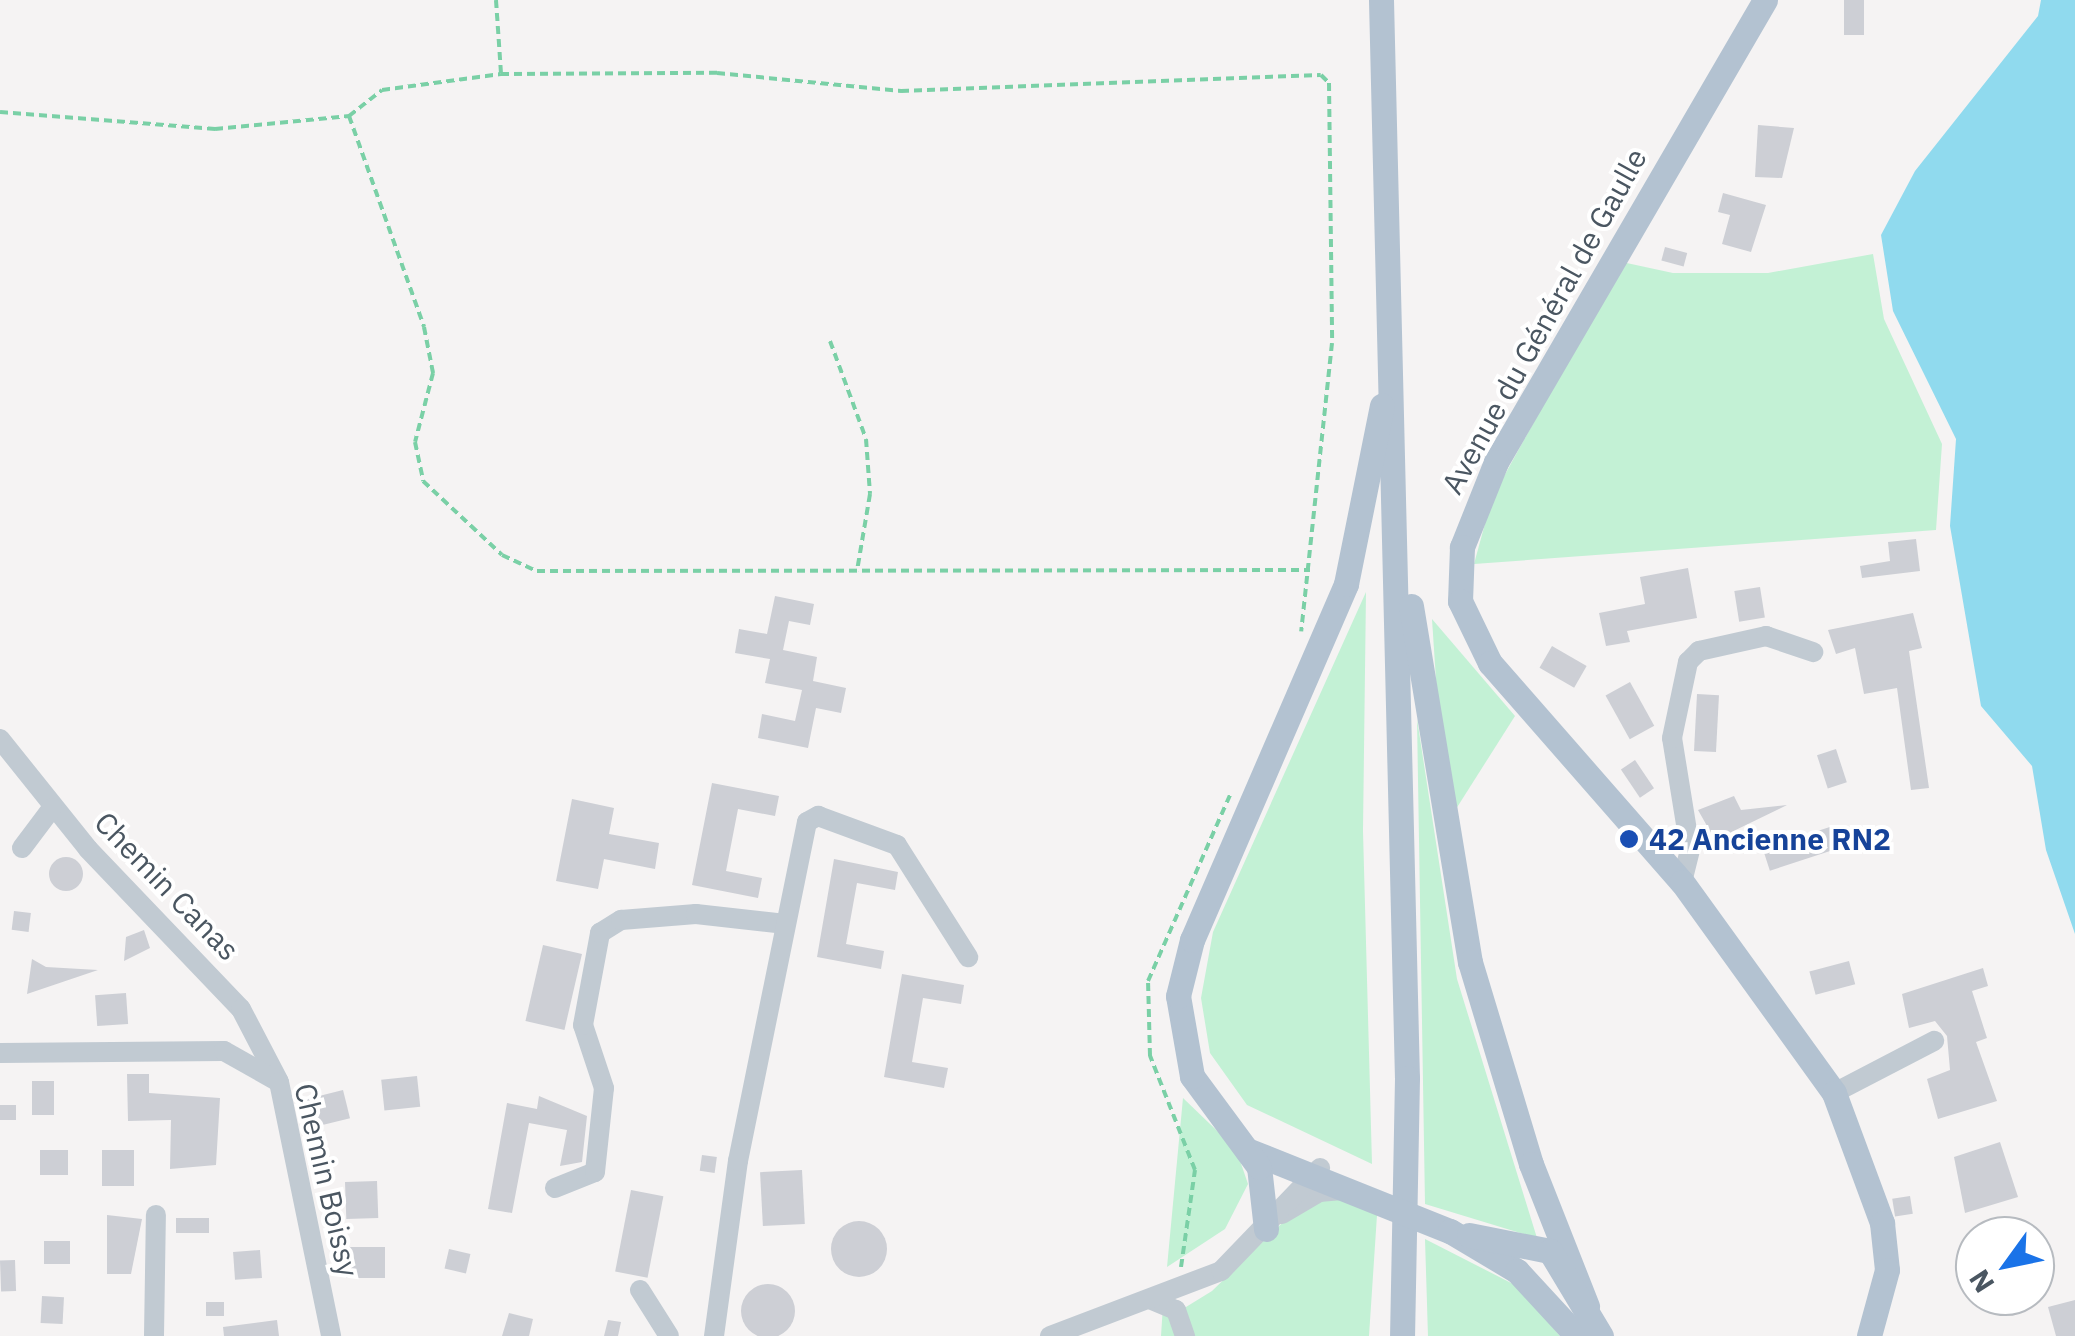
<!DOCTYPE html>
<html>
<head>
<meta charset="utf-8">
<style>
  body { margin:0 }
  #map { position:relative; width:2075px; height:1336px; overflow:hidden; background:#f5f3f3; font-family:"IBM Plex Sans",sans-serif }
  div>[style] { position:absolute }
  .green>* { inset:0; background:#c3f1d5 }
  .water>* { inset:0; background:#90daee }
  .building>* { inset:0; background:#cdcfd5; transform-origin:0 0 }
  .round { border-radius:50% }
  .path>* { height:4px; margin-top:-2px; transform-origin:0; background:repeating-linear-gradient(90deg,#7ad0a6 0 8px,transparent 0 13px) }
  .minor>* { height:20px; margin:-10px; padding:0 10px; transform-origin:10px; border-radius:10px; background:#c1cad2 }
  .major>* { height:25px; margin:-12.5px; padding:0 12.5px; transform-origin:12.5px; border-radius:12.5px; background:#b3c2d1 }
  .dots>* { width:28px; height:28px; translate:-50% -50%; box-sizing:border-box; border:5px solid #fff; border-radius:50% }
  span { translate:-50% -50%; white-space:nowrap; text-align:center; line-height:1.15; -webkit-text-stroke:8px #fff; paint-order:stroke }
  .street-label { font-size:30px; color:#4a5661 }
  .transit-label { font-size:30px; color:#164399; font-weight:700 }
  .left { translate:0 -50%; text-align:left }
  .north { position:absolute; left:1955px; top:1216px; width:100px; height:100px; box-sizing:border-box; background:#fff; border:2px solid #b7bbc0; border-radius:50%; rotate:237deg; font-size:28px; font-weight:700; line-height:40px; text-align:center; color:#4a5661 }
  .north::after { content:''; display:block; margin:auto; width:35px; height:45px; background:#1a73e8; clip-path:polygon(50% 0,100% 100%,50% 72%,0 100%) }
</style>
</head>
<body>
<div id="map">
  <div class="green">
    <div style="clip-path:polygon(1873px 254px,1884px 319px,1942px 444px,1936px 530px,1474px 564px,1492px 498px,1622px 262px,1673px 273px,1768px 273px)"></div>
    <div style="clip-path:polygon(1366px 592px,1363px 831px,1372px 1164px,1247px 1105px,1210px 1053px,1201px 998px,1213px 932px)"></div>
    <div style="clip-path:polygon(1432px 619px,1515px 716px,1456px 809px,1438px 710px)"></div>
    <div style="clip-path:polygon(1417px 719px,1457px 979px,1537px 1238px,1425px 1204px)"></div>
    <div style="clip-path:polygon(1183px 1098px,1236px 1149px,1248px 1184px,1225px 1229px,1167px 1267px)"></div>
    <div style="clip-path:polygon(1309px 1197px,1378px 1200px,1369px 1336px,1161px 1336px,1163px 1305px,1186px 1307px,1212px 1291px)"></div>
    <div style="clip-path:polygon(1425px 1239px,1519px 1287px,1560px 1336px,1428px 1336px)"></div>
  </div>
  <div class="water">
    <div style="clip-path:polygon(2041px 0,2075px 0,2075px 934px,2046px 850px,2032px 766px,1981px 706px,1950px 526px,1956px 439px,1893px 311px,1881px 235px,1915px 171px,2038px 16px)"></div>
  </div>
  <div class="building">
    <div style="left:1844px;top:0;width:20px;height:35px"></div>
    <div style="clip-path:polygon(1758px 125px,1794px 128px,1782px 178px,1755px 177px)"></div>
    <div style="clip-path:polygon(1723px 193px,1766px 205px,1751px 252px,1722px 244px,1730px 215px,1718px 212px)"></div>
    <div style="left:1665px;top:247px;width:23px;height:14px;rotate:15deg"></div>
    <div style="clip-path:polygon(1916px 539px,1920px 571px,1862px 578px,1860px 566px,1890px 561px,1888px 542px)"></div>
    <div style="clip-path:polygon(1688px 568px,1697px 618px,1627px 631px,1630px 642px,1606px 646px,1599px 613px,1645px 604px,1640px 577px)"></div>
    <div style="left:1760px;top:587px;width:31px;height:26px;rotate:81deg"></div>
    <div style="clip-path:polygon(775px 596px,814px 604px,810px 625px,789px 621px,783px 650px,817px 657px,813px 681px,846px 688px,841px 713px,816px 708px,808px 748px,758px 738px,762px 714px,795px 721px,802px 690px,765px 683px,770px 659px,735px 653px,739px 629px,767px 634px)"></div>
    <div style="clip-path:polygon(1913px 613px,1922px 648px,1909px 651px,1929px 788px,1911px 790px,1897px 688px,1864px 694px,1855px 648px,1836px 654px,1828px 630px)"></div>
    <div style="left:1552px;top:646px;width:40px;height:25px;rotate:30deg"></div>
    <div style="left:1630px;top:682px;width:50px;height:28px;rotate:61deg"></div>
    <div style="left:1697px;top:694px;width:22px;height:57px;rotate:3deg"></div>
    <div style="left:1836px;top:749px;width:35px;height:20px;rotate:72deg"></div>
    <div style="left:1635px;top:760px;width:34px;height:17px;rotate:56deg"></div>
    <div style="clip-path:polygon(712px 783px,779px 796px,775px 816px,738px 809px,726px 871px,762px 878px,758px 898px,692px 885px)"></div>
    <div style="clip-path:polygon(1734px 796px,1741px 810px,1787px 805px,1715px 840px,1698px 810px)"></div>
    <div style="clip-path:polygon(572px 799px,614px 808px,609px 834px,659px 843px,655px 869px,604px 859px,598px 889px,556px 881px)"></div>
    <div style="left:1836px;top:825px;width:23px;height:77px;rotate:72deg"></div>
    <div class="round" style="left:49px;top:857px;width:34px;height:34px"></div>
    <div style="clip-path:polygon(834px 859px,898px 872px,895px 890px,857px 883px,846px 944px,884px 951px,881px 969px,817px 957px)"></div>
    <div style="left:14px;top:911px;width:17px;height:19px;rotate:7deg"></div>
    <div style="clip-path:polygon(144px 930px,150px 948px,124px 961px,126px 937px)"></div>
    <div style="left:543px;top:945px;width:40px;height:78px;rotate:13deg"></div>
    <div style="clip-path:polygon(32px 959px,46px 967px,98px 970px,27px 994px)"></div>
    <div style="left:1849px;top:961px;width:24px;height:41px;rotate:75deg"></div>
    <div style="clip-path:polygon(1983px 968px,1988px 986px,1972px 991px,1987px 1038px,1976px 1042px,1997px 1101px,1938px 1119px,1927px 1079px,1950px 1070px,1947px 1036px,1935px 1021px,1909px 1028px,1902px 994px)"></div>
    <div style="clip-path:polygon(902px 974px,964px 985px,961px 1004px,923px 998px,912px 1062px,948px 1068px,944px 1088px,884px 1077px)"></div>
    <div style="left:126px;top:993px;width:31px;height:31px;rotate:86deg"></div>
    <div style="clip-path:polygon(127px 1074px,149px 1074px,149px 1093px,220px 1098px,216px 1165px,170px 1169px,171px 1120px,128px 1121px)"></div>
    <div style="left:417px;top:1076px;width:31px;height:36px;rotate:84deg"></div>
    <div style="left:32px;top:1081px;width:22px;height:34px"></div>
    <div style="left:343px;top:1090px;width:29px;height:41px;rotate:76deg"></div>
    <div style="clip-path:polygon(539px 1096px,587px 1116px,582px 1162px,560px 1166px,567px 1130px,529px 1123px,512px 1213px,488px 1209px,507px 1103px,537px 1109px)"></div>
    <div style="left:0;top:1105px;width:16px;height:15px"></div>
    <div style="clip-path:polygon(2000px 1142px,2018px 1197px,1965px 1213px,1954px 1157px)"></div>
    <div style="left:40px;top:1150px;width:28px;height:25px"></div>
    <div style="left:102px;top:1150px;width:32px;height:36px"></div>
    <div style="left:702px;top:1155px;width:15px;height:16px;rotate:8deg"></div>
    <div style="left:802px;top:1170px;width:54px;height:42px;rotate:87deg"></div>
    <div style="left:377px;top:1181px;width:37px;height:32px;rotate:88deg"></div>
    <div style="left:631px;top:1190px;width:33px;height:83px;rotate:11deg"></div>
    <div style="left:1910px;top:1196px;width:18px;height:18px;rotate:81deg"></div>
    <div style="clip-path:polygon(107px 1215px,142px 1219px,131px 1274px,107px 1274px)"></div>
    <div style="left:176px;top:1218px;width:33px;height:15px"></div>
    <div class="round" style="left:831px;top:1221px;width:56px;height:56px"></div>
    <div style="left:44px;top:1241px;width:26px;height:23px"></div>
    <div style="left:385px;top:1247px;width:31px;height:39px;rotate:90deg"></div>
    <div style="left:449px;top:1249px;width:22px;height:20px;rotate:13deg"></div>
    <div style="left:260px;top:1250px;width:28px;height:27px;rotate:86deg"></div>
    <div style="left:15px;top:1260px;width:31px;height:15px;rotate:88deg"></div>
    <div class="round" style="left:741px;top:1284px;width:54px;height:54px"></div>
    <div style="left:42px;top:1296px;width:22px;height:27px;rotate:3deg"></div>
    <div style="clip-path:polygon(2075px 1300px,2075px 1336px,2056px 1336px,2048px 1307px)"></div>
    <div style="left:206px;top:1302px;width:18px;height:14px"></div>
    <div style="clip-path:polygon(509px 1313px,533px 1319px,529px 1336px,502px 1336px)"></div>
    <div style="clip-path:polygon(277px 1320px,279px 1336px,224px 1336px,223px 1327px)"></div>
    <div style="clip-path:polygon(608px 1320px,621px 1322px,618px 1336px,604px 1336px)"></div>
  </div>
  <div class="path">
    <div style="left:496px;top:0;width:74px;rotate:86.1deg"></div>
    <div style="left:0;top:112px;width:216px;rotate:4.5deg"></div>
    <div style="left:215px;top:129px;width:135px;rotate:-5.5deg"></div>
    <div style="left:349px;top:116px;width:42px;rotate:-38.2deg"></div>
    <div style="left:382px;top:90px;width:120px;rotate:-7.7deg"></div>
    <div style="left:501px;top:74px;width:216px;rotate:-0.3deg"></div>
    <div style="left:717px;top:73px;width:185px;rotate:5.6deg"></div>
    <div style="left:901px;top:91px;width:420px;rotate:-2.2deg"></div>
    <div style="left:1321px;top:75px;width:11px;rotate:45deg"></div>
    <div style="left:1329px;top:83px;width:260px;rotate:89.3deg"></div>
    <div style="left:1332px;top:343px;width:290px;rotate:96.1deg"></div>
    <div style="left:349px;top:116px;width:224px;rotate:70.4deg"></div>
    <div style="left:424px;top:327px;width:47px;rotate:78.9deg"></div>
    <div style="left:433px;top:373px;width:71px;rotate:104.6deg"></div>
    <div style="left:415px;top:442px;width:40px;rotate:78deg"></div>
    <div style="left:423px;top:481px;width:108px;rotate:43.1deg"></div>
    <div style="left:502px;top:555px;width:38px;rotate:25deg"></div>
    <div style="left:537px;top:571px;width:773px;rotate:-0.07deg"></div>
    <div style="left:830px;top:341px;width:104px;rotate:69.8deg"></div>
    <div style="left:866px;top:439px;width:55px;rotate:85.8deg"></div>
    <div style="left:870px;top:494px;width:78px;rotate:99.6deg"></div>
    <div style="left:1181px;top:1267px;width:98px;rotate:-81.8deg"></div>
    <div style="left:1195px;top:1170px;width:123px;rotate:-111.5deg"></div>
    <div style="left:1150px;top:1056px;width:75px;rotate:-91.5deg"></div>
    <div style="left:1148px;top:981px;width:203px;rotate:-66.2deg"></div>
  </div>
  <div class="minor">
    <div style="left:0;top:739px;width:141px;rotate:51.3deg"></div>
    <div style="left:88px;top:849px;width:221px;rotate:46.3deg"></div>
    <div style="left:241px;top:1009px;width:80px;rotate:62.5deg"></div>
    <div style="left:22px;top:848px;width:50px;rotate:-53.1deg"></div>
    <div style="left:1682px;top:882px;width:34px;rotate:-76deg"></div>
    <div style="left:1690px;top:849px;width:112px;rotate:-99.2deg"></div>
    <div style="left:1672px;top:738px;width:78px;rotate:-78.1deg"></div>
    <div style="left:1688px;top:662px;width:16px;rotate:-45deg"></div>
    <div style="left:1699px;top:651px;width:69px;rotate:-12.6deg"></div>
    <div style="left:1766px;top:636px;width:50px;rotate:18.8deg"></div>
    <div style="left:0;top:1053px;width:224px;rotate:-0.5deg"></div>
    <div style="left:224px;top:1051px;width:63px;rotate:29.4deg"></div>
    <div style="left:279px;top:1082px;width:259px;rotate:78.4deg"></div>
    <div style="left:1834px;top:1093px;width:113px;rotate:-27.5deg"></div>
    <div style="left:555px;top:1188px;width:43px;rotate:-21.8deg"></div>
    <div style="left:595px;top:1172px;width:84px;rotate:-83.9deg"></div>
    <div style="left:604px;top:1088px;width:66px;rotate:-108.4deg"></div>
    <div style="left:583px;top:1025px;width:94px;rotate:-79.5deg"></div>
    <div style="left:600px;top:933px;width:25px;rotate:-32deg"></div>
    <div style="left:621px;top:920px;width:75px;rotate:-4.6deg"></div>
    <div style="left:696px;top:914px;width:90px;rotate:6.4deg"></div>
    <div style="left:1282px;top:1214px;width:43px;rotate:-30.7deg"></div>
    <div style="left:1319px;top:1192px;width:23px;rotate:-5deg"></div>
    <div style="left:640px;top:1290px;width:54px;rotate:57.8deg"></div>
    <div style="left:1152px;top:1300px;width:26px;rotate:23deg"></div>
    <div style="left:1176px;top:1310px;width:28px;rotate:71deg"></div>
    <div style="left:154px;top:1336px;width:121px;rotate:-89.1deg"></div>
    <div style="left:714px;top:1336px;width:177px;rotate:-82.2deg"></div>
    <div style="left:738px;top:1161px;width:346px;rotate:-78.5deg"></div>
    <div style="left:807px;top:822px;width:13px;rotate:-29deg"></div>
    <div style="left:818px;top:816px;width:84px;rotate:20.2deg"></div>
    <div style="left:897px;top:845px;width:133px;rotate:57.6deg"></div>
    <div style="left:1050px;top:1336px;width:183px;rotate:-20.8deg"></div>
    <div style="left:1221px;top:1271px;width:143px;rotate:-46.1deg"></div>
  </div>
  <div class="major">
    <div style="left:1381px;top:0;width:1078px;rotate:88.62deg"></div>
    <div style="left:1407px;top:1078px;width:258px;rotate:91.1deg"></div>
    <div style="left:1765px;top:0;width:535px;rotate:120.21deg"></div>
    <div style="left:1496px;top:462px;width:92px;rotate:111.8deg"></div>
    <div style="left:1462px;top:547px;width:54px;rotate:92.1deg"></div>
    <div style="left:1460px;top:601px;width:69px;rotate:64.2deg"></div>
    <div style="left:1490px;top:663px;width:291px;rotate:48.8deg"></div>
    <div style="left:1682px;top:882px;width:260px;rotate:54.2deg"></div>
    <div style="left:1834px;top:1093px;width:139px;rotate:69.7deg"></div>
    <div style="left:1882px;top:1223px;width:47px;rotate:83.9deg"></div>
    <div style="left:1887px;top:1270px;width:68px;rotate:105.3deg"></div>
    <div style="left:1411px;top:606px;width:361px;rotate:80.6deg"></div>
    <div style="left:1470px;top:962px;width:211px;rotate:73.2deg"></div>
    <div style="left:1531px;top:1164px;width:153px;rotate:68.5deg"></div>
    <div style="left:1247px;top:1150px;width:219px;rotate:21.8deg"></div>
    <div style="left:1450px;top:1231px;width:78px;rotate:30.8deg"></div>
    <div style="left:1517px;top:1271px;width:88px;rotate:47.3deg"></div>
    <div style="left:1266px;top:1229px;width:62px;rotate:-96.4deg"></div>
    <div style="left:1259px;top:1167px;width:113px;rotate:-126.4deg"></div>
    <div style="left:1192px;top:1076px;width:81px;rotate:-99.9deg"></div>
    <div style="left:1178px;top:996px;width:58px;rotate:-76deg"></div>
    <div style="left:1192px;top:940px;width:388px;rotate:-66.6deg"></div>
    <div style="left:1346px;top:584px;width:182px;rotate:-78.6deg"></div>
    <div style="left:1469px;top:1235px;width:83px;rotate:11.2deg"></div>
    <div style="left:1550px;top:1251px;width:99px;rotate:59deg"></div>
  </div>
  <div class="dots">
    <div style="left:1629px;top:839px;background:#1a4fb4"></div>
  </div>
  <div class="street-label">
    <span style="left:1544px;top:321px;rotate:-61deg">Avenue du Général de Gaulle</span>
    <span style="left:167px;top:886px;rotate:46deg">Chemin Canas</span>
    <span style="left:327px;top:1180px;rotate:77deg">Chemin Boissy</span>
  </div>
  <div class="transit-label">
    <span class="left" style="left:1649px;top:839px">42 Ancienne RN2</span>
  </div>
  <div class="north">N</div>
</div>
</body>
</html>
